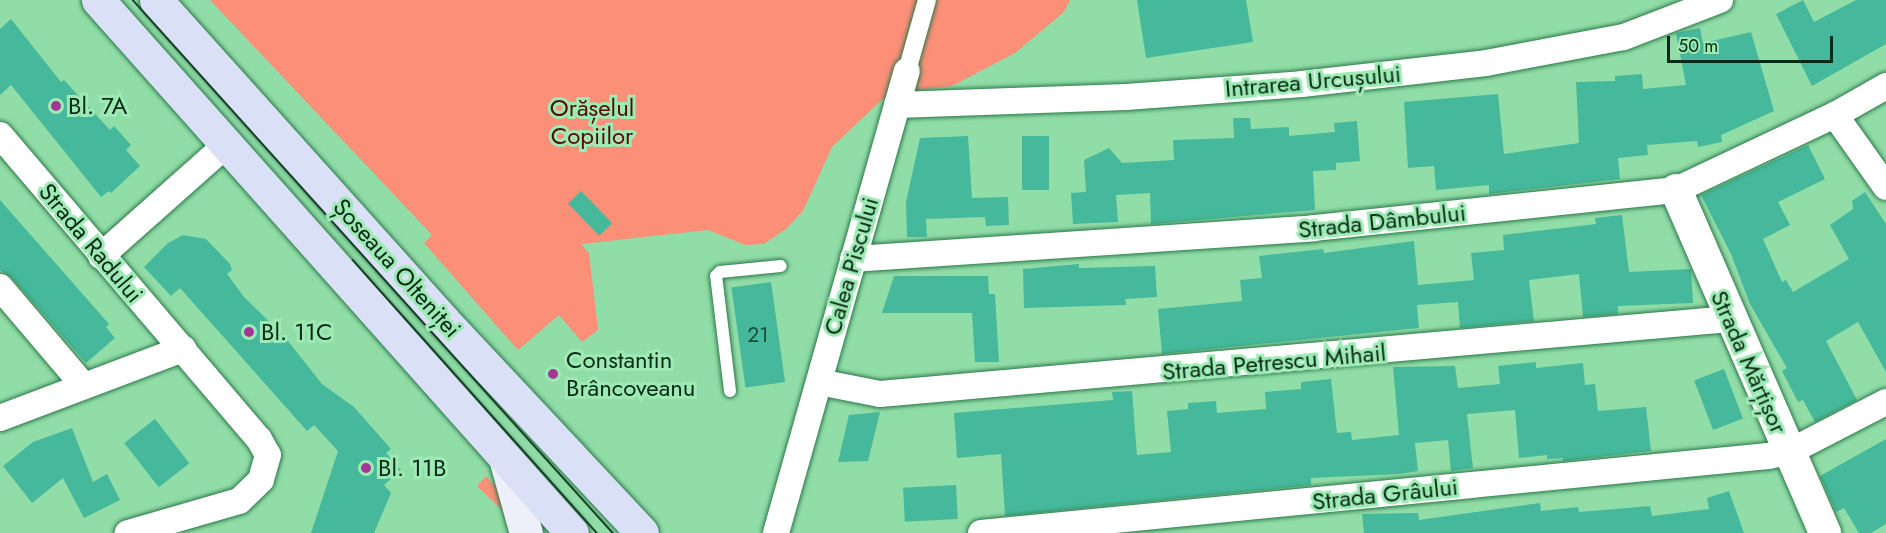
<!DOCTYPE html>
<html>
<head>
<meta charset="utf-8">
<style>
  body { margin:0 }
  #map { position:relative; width:1886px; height:533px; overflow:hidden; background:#91dda8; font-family:Jost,sans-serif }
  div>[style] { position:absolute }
  .green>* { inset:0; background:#fb8f78 }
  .building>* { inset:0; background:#46b99c; transform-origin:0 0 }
  .roads { filter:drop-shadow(0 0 2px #2b7849) drop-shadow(0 0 2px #2b7849) }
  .service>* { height:12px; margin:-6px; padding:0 6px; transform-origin:6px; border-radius:6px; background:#fff }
  .pedestrian>* { height:18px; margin:-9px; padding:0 9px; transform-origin:9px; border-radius:9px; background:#fff }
  .minor>* { height:26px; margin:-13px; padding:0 13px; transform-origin:13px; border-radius:13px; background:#fff }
  .tertiary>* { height:32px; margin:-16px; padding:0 16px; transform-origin:16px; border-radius:16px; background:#fff }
  .secondary>* { height:33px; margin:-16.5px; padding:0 16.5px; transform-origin:16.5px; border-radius:16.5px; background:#edf0fa }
  .primary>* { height:33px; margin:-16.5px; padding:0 16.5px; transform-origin:16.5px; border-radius:16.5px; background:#dae0f5 }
  .tram>* { height:1.5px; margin:-0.75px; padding:0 0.75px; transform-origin:0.75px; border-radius:0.75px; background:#193f28 }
  .dots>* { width:16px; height:16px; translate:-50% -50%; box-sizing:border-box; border:3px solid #9deab4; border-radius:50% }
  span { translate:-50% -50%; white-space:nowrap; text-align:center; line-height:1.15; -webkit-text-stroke:6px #9deab4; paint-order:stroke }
  .number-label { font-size:21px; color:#184e38 }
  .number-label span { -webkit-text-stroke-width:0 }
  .street-label { font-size:24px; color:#092a16 }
  .poi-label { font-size:24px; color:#092a16 }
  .left { translate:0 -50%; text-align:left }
  .park-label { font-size:24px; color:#520d02 }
  .scale { position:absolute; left:1667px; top:36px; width:166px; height:27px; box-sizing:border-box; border:3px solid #092a16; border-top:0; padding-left:8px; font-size:18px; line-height:21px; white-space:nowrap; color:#092a16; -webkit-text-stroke:4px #9deab4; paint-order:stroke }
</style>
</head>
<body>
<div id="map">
  <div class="green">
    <div style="clip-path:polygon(210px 0,1070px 0,1064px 12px,1015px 53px,952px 86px,889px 93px,832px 147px,803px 211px,786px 229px,764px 244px,745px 245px,708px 230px,581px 244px,589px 253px,598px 330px,582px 342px,559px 315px,518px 350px,424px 243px,432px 235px)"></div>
    <div style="clip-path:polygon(486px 476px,502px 494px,507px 509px,503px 511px,477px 486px)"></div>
  </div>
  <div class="building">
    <div style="clip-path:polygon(1137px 0,1246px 0,1253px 42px,1146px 58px)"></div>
    <div style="clip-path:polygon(1803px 0,1814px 22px,1856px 0,1886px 0,1886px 44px,1812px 86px,1776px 14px)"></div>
    <div style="clip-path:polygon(11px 19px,61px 82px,64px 80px,110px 130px,114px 126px,131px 145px,126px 150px,140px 166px,111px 193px,109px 191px,101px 197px,11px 85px,0 95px,0 29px)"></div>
    <div style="clip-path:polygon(1700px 28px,1703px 43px,1751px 32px,1774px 111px,1721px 135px,1722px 142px,1698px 147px,1697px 141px,1647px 145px,1648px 155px,1618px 158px,1620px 179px,1489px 194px,1489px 185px,1436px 190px,1434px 166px,1408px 168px,1404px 102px,1498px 94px,1504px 154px,1579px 143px,1576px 82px,1615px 81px,1615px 76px,1642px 74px,1643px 89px,1686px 85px,1676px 33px)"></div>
    <div style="clip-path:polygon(1233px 118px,1250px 118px,1251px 129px,1289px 127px,1289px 136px,1335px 132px,1334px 123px,1357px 121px,1360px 161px,1336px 163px,1336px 170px,1313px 171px,1315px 210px,1151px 224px,1150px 193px,1116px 195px,1118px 222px,1073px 224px,1071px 193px,1086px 192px,1084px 160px,1109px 148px,1122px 163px,1174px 160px,1173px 140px,1234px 138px)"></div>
    <div style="clip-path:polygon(968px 136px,972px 198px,1008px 197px,1009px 225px,986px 226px,985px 217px,926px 219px,927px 237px,907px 237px,906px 202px,920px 138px)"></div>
    <div style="left:1049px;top:136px;width:54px;height:27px;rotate:90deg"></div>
    <div style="clip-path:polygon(1808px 145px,1825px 179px,1778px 202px,1790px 225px,1763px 239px,1782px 282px,1786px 280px,1793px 292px,1849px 259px,1830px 225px,1853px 209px,1852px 201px,1865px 192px,1886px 224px,1886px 372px,1858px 322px,1826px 341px,1857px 400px,1815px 422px,1803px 400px,1798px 402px,1782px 371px,1787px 368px,1750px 304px,1731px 254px,1701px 195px)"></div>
    <div style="left:581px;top:191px;width:45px;height:18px;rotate:46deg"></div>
    <div style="clip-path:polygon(0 200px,109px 324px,106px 327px,115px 338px,86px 363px,11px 277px,0 270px)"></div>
    <div style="clip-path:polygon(1622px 215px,1629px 272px,1691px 269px,1693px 303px,1618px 306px,1618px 314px,1583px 317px,1579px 274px,1529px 280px,1534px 321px,1460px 328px,1458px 302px,1417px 305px,1419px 328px,1162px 354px,1158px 309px,1242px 301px,1240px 280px,1262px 278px,1259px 256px,1323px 249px,1324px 253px,1414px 241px,1418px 285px,1474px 280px,1471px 253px,1504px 250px,1503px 235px,1596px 224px,1595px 218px)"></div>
    <div style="clip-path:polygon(183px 235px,206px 239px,230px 264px,232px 270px,227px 274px,244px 297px,284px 336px,322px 384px,354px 407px,391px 449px,386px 453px,401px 470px,384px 485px,391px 493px,374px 533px,311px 533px,338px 451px,314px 425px,307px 431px,180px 288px,171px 296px,144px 267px,168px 243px)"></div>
    <div style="clip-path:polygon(1079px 264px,1079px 268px,1155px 266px,1157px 297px,1125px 299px,1126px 305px,1024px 308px,1023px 269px)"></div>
    <div style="clip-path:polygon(894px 276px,988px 276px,989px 294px,995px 294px,999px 362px,975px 362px,972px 313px,882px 313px)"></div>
    <div style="left:771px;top:282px;width:101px;height:40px;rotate:82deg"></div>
    <div style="clip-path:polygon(1536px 362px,1536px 368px,1583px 363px,1585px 385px,1595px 384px,1598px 411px,1646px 407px,1651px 451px,1563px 461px,1563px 458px,1547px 459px,1547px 455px,1519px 458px,1515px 410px,1467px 414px,1473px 468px,1451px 471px,1448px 440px,1415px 443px,1418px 471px,1399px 474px,1311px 478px,1311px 485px,1005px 516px,1001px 454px,957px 458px,954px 413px,1113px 400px,1112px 392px,1132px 391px,1137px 455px,1171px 452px,1167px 411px,1188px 409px,1188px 403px,1216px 401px,1217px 413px,1266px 409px,1265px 392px,1301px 389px,1301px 382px,1331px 379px,1337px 433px,1351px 432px,1352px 440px,1399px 435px,1393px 367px,1455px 366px,1458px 388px,1500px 384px,1498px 366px)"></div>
    <div style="left:1724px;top:369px;width:53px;height:32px;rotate:69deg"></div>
    <div style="clip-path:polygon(880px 412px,868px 461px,838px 462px,849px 415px)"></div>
    <div style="left:155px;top:419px;width:56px;height:39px;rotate:52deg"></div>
    <div style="clip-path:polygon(72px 428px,93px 482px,107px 474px,120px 500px,84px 518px,63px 478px,32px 503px,3px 466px,33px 442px)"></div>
    <div style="clip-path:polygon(1886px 439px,1886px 524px,1871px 533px,1859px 533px,1844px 508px,1836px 512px,1820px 476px)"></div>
    <div style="left:956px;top:485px;width:34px;height:53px;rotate:87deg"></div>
    <div style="clip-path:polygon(1729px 491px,1744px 533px,1364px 533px,1362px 514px,1418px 513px,1419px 520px,1540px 503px,1541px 511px,1578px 507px,1579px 512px,1650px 506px,1652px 516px,1709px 509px,1707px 498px)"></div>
  </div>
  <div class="roads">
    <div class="service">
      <div style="left:730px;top:391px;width:116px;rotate:-96.9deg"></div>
      <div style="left:716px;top:276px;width:6px;rotate:-45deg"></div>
      <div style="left:720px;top:272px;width:61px;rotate:-5.6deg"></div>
    </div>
    <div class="pedestrian">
      <div style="left:907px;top:71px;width:74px;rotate:-74.3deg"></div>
    </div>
    <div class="minor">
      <div style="left:897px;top:105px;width:229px;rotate:-2deg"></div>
      <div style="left:1126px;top:97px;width:176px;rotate:-4.2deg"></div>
      <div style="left:1302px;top:84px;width:185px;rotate:-6.5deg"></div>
      <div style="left:1486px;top:63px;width:140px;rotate:-10.7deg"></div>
      <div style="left:1624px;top:37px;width:103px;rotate:-21.1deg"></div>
      <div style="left:1835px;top:115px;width:88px;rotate:54.7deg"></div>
      <div style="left:0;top:135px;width:399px;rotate:49.6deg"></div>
      <div style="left:259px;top:439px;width:18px;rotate:61deg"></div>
      <div style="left:268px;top:455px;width:26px;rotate:106deg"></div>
      <div style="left:261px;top:480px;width:30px;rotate:136deg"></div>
      <div style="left:239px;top:501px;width:116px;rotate:163.9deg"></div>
      <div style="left:101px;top:256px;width:169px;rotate:-41.6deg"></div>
      <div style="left:853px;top:259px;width:462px;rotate:-3.8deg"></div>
      <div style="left:1314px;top:228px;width:364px;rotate:-6deg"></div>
      <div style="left:1676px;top:190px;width:176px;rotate:-25.3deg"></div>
      <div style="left:1835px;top:115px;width:59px;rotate:-29.6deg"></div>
      <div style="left:0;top:287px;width:130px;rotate:49.7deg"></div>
      <div style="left:819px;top:382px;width:62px;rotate:11.1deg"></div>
      <div style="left:880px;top:394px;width:853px;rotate:-5.04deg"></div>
      <div style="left:0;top:418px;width:196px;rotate:-20.7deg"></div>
      <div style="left:776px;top:533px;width:480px;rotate:-74.2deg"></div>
      <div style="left:981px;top:533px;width:791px;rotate:-5.59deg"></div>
      <div style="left:1768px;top:456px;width:21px;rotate:-11deg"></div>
      <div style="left:1789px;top:452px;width:109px;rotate:-27.3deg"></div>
    </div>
    <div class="tertiary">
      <div style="left:1676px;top:190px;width:374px;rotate:66.5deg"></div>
    </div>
    <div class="secondary">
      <div style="left:505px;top:458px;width:78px;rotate:74.4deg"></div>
    </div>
    <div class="primary">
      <div style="left:98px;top:0;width:713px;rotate:48.35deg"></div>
      <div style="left:156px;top:0;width:430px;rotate:48.1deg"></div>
      <div style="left:443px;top:320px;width:291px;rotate:46.9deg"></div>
    </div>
  </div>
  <div class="tram">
    <div style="left:133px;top:0;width:717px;rotate:47.99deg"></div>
    <div style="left:353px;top:260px;width:366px;rotate:48.2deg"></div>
  </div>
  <div class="dots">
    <div style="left:56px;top:106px;background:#a43796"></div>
    <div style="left:249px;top:332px;background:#a43796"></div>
    <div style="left:553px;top:374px;background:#a43796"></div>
    <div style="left:366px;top:468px;background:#a43796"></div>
  </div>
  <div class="number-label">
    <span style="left:758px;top:335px">21</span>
  </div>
  <div class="street-label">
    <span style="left:1313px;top:81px;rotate:-5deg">Intrarea Urcușului</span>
    <span style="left:1382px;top:221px;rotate:-6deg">Strada Dâmbului</span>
    <span style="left:91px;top:243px;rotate:50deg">Strada Radului</span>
    <span style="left:851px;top:266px;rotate:-74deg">Calea Piscului</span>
    <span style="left:397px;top:268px;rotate:48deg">Șoseaua Olteniței</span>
    <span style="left:1274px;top:362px;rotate:-5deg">Strada Petrescu Mihail</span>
    <span style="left:1749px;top:362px;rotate:66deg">Strada Mărțișor</span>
    <span style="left:1385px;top:494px;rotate:-6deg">Strada Grâului</span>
  </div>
  <div class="poi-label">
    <span class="left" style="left:68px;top:106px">Bl. 7A</span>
    <span class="left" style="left:261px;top:332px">Bl. 11C</span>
    <span class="left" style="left:566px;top:374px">Constantin<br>Brâncoveanu</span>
    <span class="left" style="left:378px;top:468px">Bl. 11B</span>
  </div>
  <div class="park-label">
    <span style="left:592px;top:122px">Orășelul<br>Copiilor</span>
  </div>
  <div class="scale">50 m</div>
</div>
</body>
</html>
